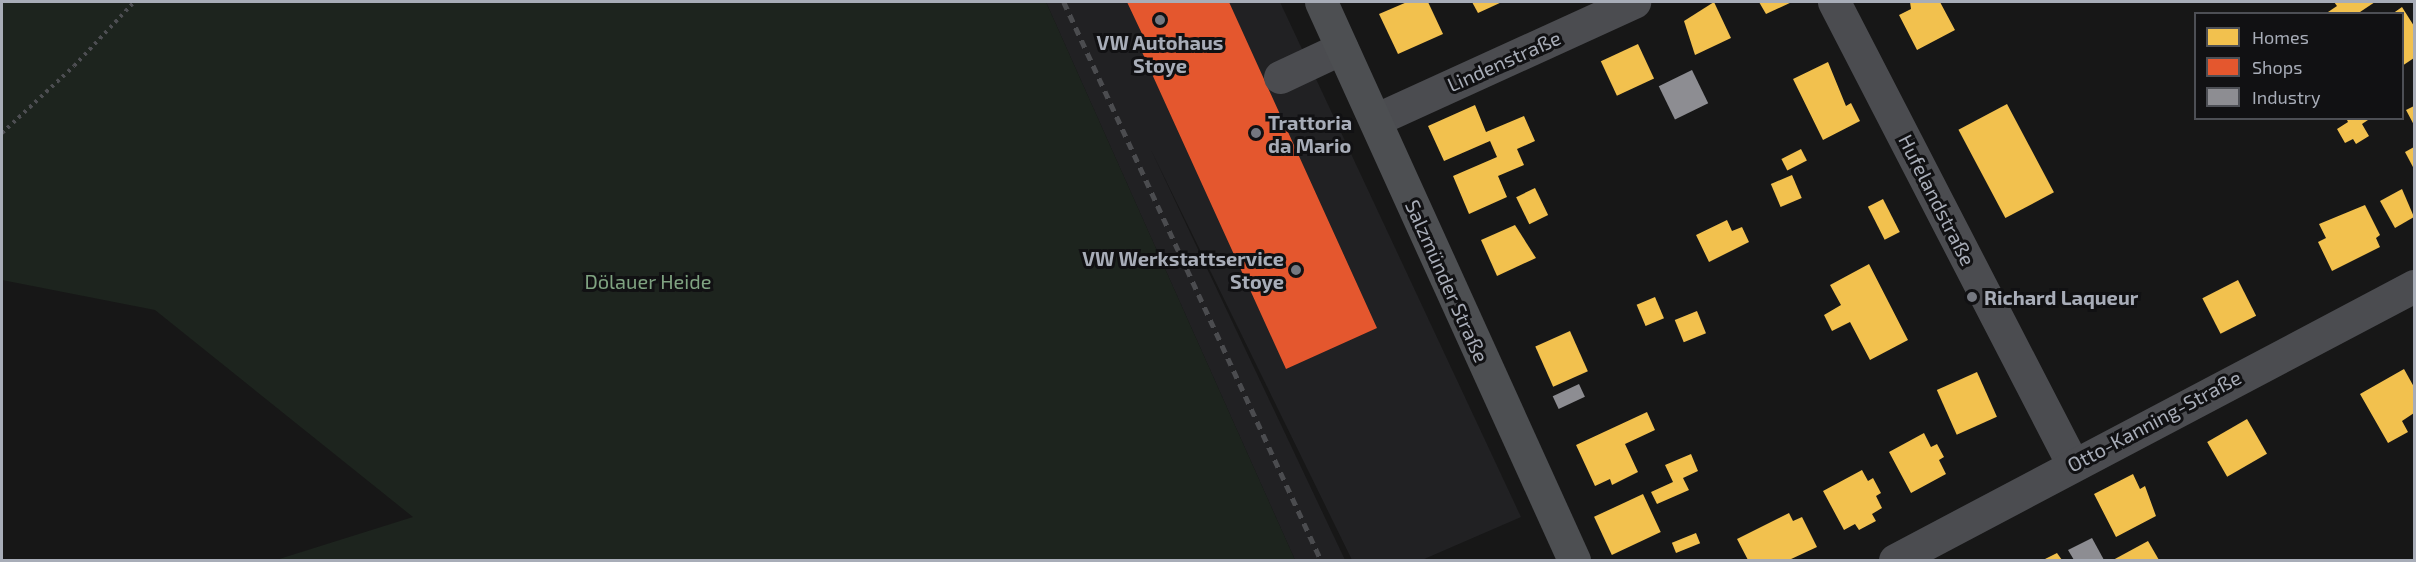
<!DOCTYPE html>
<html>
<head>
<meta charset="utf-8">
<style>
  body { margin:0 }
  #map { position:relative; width:2416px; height:562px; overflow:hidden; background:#171717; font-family:"Exo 2",sans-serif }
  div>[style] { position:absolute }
  .built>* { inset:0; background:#212123 }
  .green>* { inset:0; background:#1d241e }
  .homes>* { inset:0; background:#f2c14e; transform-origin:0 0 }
  .shops>* { inset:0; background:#e4572e }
  .industry>* { inset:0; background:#8d8d92; transform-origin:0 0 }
  .path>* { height:4px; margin-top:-2px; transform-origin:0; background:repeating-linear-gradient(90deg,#4d4e52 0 3px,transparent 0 7.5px) }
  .minor>* { height:33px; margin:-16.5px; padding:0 16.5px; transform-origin:16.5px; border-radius:16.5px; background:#4b4c50 }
  .major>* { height:33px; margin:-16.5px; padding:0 16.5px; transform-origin:16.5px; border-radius:16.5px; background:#4d4f52 }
  .rail>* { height:4.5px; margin-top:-2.25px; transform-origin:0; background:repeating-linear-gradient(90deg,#4b4c4f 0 8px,transparent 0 14px) }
  .dots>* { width:16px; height:16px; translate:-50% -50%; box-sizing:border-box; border:3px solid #111113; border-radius:50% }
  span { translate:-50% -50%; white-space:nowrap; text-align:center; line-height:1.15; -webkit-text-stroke:6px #111113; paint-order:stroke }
  .poi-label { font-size:20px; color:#a8adb8; font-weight:700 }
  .left { translate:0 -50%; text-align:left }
  .right { translate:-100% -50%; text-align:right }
  .street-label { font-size:20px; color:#a8adb8 }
  .park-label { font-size:20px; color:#7fa381 }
  .frame { position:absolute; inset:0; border:3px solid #a8adb8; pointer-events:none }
  .legend { position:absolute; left:2194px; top:12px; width:210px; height:108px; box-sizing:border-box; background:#111113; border:2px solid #4d4f55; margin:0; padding:8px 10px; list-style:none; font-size:18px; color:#a8adb8 }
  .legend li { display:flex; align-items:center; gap:12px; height:30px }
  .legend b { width:30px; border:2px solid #4d4f55 }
</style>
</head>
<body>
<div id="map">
  <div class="built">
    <div style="clip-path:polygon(1046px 2px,1280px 2px,1521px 517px,1422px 560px,1352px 560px,1151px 150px,1345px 560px,1295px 560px)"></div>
  </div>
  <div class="green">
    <div style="clip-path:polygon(2px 2px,1046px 2px,1295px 560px,276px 560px,413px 517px,155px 310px,2px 280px)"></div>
  </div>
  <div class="homes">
    <div style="clip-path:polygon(1407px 2px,1428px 2px,1443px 34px,1398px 54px,1379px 14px)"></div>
    <div style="clip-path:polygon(1472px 2px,1502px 2px,1478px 13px)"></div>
    <div style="clip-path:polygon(1714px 2px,1731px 38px,1695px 55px,1684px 21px)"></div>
    <div style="clip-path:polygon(1759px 2px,1792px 2px,1766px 14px)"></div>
    <div style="clip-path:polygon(1910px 2px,1940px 2px,1955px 30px,1917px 50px,1899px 15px,1911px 9px)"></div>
    <div style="clip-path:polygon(2334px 2px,2375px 2px,2357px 14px,2325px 14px,2337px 6px)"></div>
    <div style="clip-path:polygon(2402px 7px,2414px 26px,2414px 58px,2402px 66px,2402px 14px,2392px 14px)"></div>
    <div style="left:1638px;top:44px;width:38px;height:41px;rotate:65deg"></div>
    <div style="clip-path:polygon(1828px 62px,1846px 106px,1851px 103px,1860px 121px,1823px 140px,1793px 79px)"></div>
    <div style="left:2007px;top:104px;width:100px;height:55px;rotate:62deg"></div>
    <div style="clip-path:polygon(1475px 105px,1486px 132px,1524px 116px,1535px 141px,1517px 149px,1524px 165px,1498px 176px,1507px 197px,1469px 214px,1453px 176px,1497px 157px,1490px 141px,1444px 161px,1428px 126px)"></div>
    <div style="clip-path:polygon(2414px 106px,2414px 125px,2406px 110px)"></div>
    <div style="clip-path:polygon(2346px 118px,2371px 118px,2362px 124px,2369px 136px,2356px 144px,2353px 139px,2345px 143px,2337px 129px,2348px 122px)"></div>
    <div style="clip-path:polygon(2414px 147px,2414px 169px,2405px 152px)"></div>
    <div style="left:1801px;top:149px;width:13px;height:22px;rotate:63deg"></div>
    <div style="left:1792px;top:175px;width:25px;height:23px;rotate:67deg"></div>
    <div style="left:1535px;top:188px;width:30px;height:21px;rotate:64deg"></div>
    <div style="clip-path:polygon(2402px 189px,2414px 217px,2395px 228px,2380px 201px)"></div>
    <div style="left:1883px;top:199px;width:37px;height:17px;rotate:63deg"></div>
    <div style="clip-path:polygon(2365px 205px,2380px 235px,2376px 238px,2380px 247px,2332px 271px,2318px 242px,2326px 238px,2319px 224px)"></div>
    <div style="clip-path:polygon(1727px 220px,1732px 231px,1742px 227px,1749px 242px,1709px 262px,1696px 235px)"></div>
    <div style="clip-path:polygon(1515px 225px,1536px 258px,1497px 276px,1481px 240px)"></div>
    <div style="clip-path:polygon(1869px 264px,1908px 340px,1870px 360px,1850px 322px,1832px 331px,1824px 315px,1841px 305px,1830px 285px)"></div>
    <div style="left:2238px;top:280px;width:40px;height:40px;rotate:63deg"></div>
    <div style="left:1655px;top:297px;width:23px;height:20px;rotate:67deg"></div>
    <div style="left:1697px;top:311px;width:24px;height:24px;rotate:68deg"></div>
    <div style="left:1570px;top:331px;width:44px;height:38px;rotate:66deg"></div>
    <div style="clip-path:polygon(2404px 369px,2414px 387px,2414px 413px,2402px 421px,2408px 432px,2388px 443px,2360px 394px)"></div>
    <div style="left:1977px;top:372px;width:49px;height:44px;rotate:66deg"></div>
    <div style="clip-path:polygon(1647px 412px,1655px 430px,1625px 444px,1638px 472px,1612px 485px,1610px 479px,1595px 486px,1576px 445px)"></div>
    <div style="left:2247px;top:419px;width:40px;height:46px;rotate:60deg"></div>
    <div style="clip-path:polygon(1924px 433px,1931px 447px,1937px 444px,1944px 457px,1939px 460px,1946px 474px,1911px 493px,1889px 452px)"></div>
    <div style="clip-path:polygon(1691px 454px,1698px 471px,1683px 478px,1689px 490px,1657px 504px,1651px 492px,1673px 482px,1665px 465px)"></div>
    <div style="clip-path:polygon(1862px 470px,1868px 481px,1873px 478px,1881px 493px,1876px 496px,1882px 508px,1872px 514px,1876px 521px,1859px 530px,1855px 524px,1844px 530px,1823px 491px)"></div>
    <div style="clip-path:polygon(2133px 474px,2140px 489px,2145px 486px,2156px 516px,2116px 537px,2094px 494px)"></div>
    <div style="left:1643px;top:494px;width:42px;height:54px;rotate:65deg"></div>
    <div style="clip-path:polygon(1789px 513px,1793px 521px,1802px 517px,1817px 547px,1789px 560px,1748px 560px,1737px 539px)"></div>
    <div style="left:1696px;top:533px;width:11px;height:26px;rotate:68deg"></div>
    <div style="clip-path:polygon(2148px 541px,2159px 560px,2113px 560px)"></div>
    <div style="clip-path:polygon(2057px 553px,2062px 560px,2043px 560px)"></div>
  </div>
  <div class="shops">
    <div style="clip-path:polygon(1127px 2px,1229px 2px,1377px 328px,1286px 369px,1137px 41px,1144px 38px)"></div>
  </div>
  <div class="industry">
    <div style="left:1692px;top:70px;width:37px;height:37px;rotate:64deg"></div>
    <div style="left:1579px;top:384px;width:14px;height:29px;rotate:65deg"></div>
    <div style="clip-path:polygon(2092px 538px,2104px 560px,2074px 560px,2068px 550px)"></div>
  </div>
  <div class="path">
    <div style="left:2px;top:133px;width:98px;rotate:-42.9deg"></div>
    <div style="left:74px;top:66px;width:88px;rotate:-46.8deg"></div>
  </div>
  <div class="minor">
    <div style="left:1834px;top:2px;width:519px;rotate:62.69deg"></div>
    <div style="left:1280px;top:77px;width:68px;rotate:-25.1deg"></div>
    <div style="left:1375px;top:120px;width:285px;rotate:-24.5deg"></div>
    <div style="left:1895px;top:560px;width:587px;rotate:-27.83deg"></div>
  </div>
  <div class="major">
    <div style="left:1321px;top:2px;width:613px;rotate:65.61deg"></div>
  </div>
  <div class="rail">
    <div style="left:1064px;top:2px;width:614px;rotate:65.27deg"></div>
  </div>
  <div class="dots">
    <div style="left:1160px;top:20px;background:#757880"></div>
    <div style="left:1256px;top:133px;background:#757880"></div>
    <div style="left:1296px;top:270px;background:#757880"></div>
    <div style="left:1972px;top:297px;background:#757880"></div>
  </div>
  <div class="poi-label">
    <span style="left:1160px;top:54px">VW Autohaus<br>Stoye</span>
    <span class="left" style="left:1268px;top:134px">Trattoria<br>da Mario</span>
    <span class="right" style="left:1284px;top:270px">VW Werkstattservice<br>Stoye</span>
    <span class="left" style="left:1984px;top:297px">Richard Laqueur</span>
  </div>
  <div class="street-label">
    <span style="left:1504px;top:61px;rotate:-24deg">Lindenstraße</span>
    <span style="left:1937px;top:200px;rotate:63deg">Hufelandstraße</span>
    <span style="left:1447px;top:281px;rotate:66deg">Salzmünder Straße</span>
    <span style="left:2154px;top:421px;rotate:-28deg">Otto-Kanning-Straße</span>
  </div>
  <div class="park-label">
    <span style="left:648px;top:281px">Dölauer Heide</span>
  </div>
  <div class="frame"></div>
  <ul class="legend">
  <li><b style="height:16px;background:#f2c14e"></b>Homes</li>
  <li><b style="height:16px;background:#e4572e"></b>Shops</li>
  <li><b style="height:16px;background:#8d8d92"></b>Industry</li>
  </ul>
</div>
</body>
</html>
